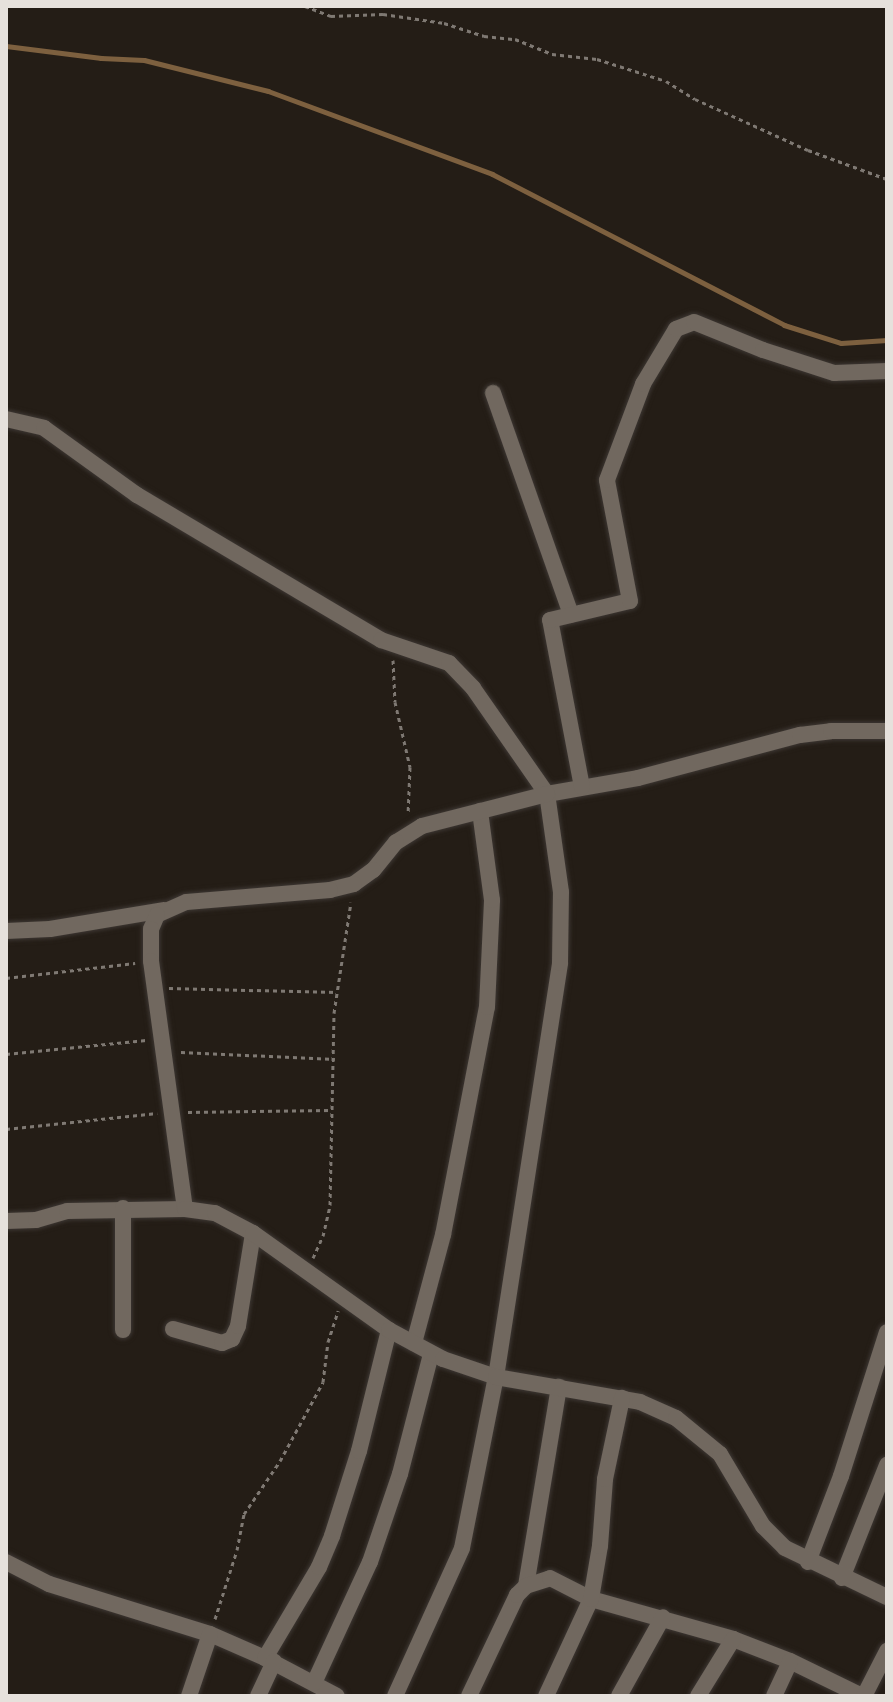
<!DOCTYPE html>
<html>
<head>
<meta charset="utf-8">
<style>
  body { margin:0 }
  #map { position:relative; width:893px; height:1702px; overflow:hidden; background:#241d16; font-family:"Titillium Web",sans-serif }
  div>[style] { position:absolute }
  .stream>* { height:5px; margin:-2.5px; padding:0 2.5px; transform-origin:2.5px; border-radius:2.5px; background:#7d603f }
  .path>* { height:3px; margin-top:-1.5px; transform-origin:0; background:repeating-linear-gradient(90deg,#7f7973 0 4px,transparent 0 8px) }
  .roads { filter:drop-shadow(0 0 2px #3d3733) drop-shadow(0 0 2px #3d3733) }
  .street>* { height:16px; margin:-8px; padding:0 8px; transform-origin:8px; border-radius:8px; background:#71685f }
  span { translate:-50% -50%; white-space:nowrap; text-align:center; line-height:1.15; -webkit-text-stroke:8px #1a140d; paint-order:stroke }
  .frame { position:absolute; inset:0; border:8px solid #e6e1dc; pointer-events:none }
</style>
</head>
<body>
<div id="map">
  <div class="stream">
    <div style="left:6px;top:46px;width:96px;rotate:7.2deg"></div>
    <div style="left:101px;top:58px;width:43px;rotate:2.7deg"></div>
    <div style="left:144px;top:60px;width:128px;rotate:14deg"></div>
    <div style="left:268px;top:91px;width:239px;rotate:20.3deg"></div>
    <div style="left:492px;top:174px;width:329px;rotate:27.3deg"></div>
    <div style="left:784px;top:325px;width:60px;rotate:17.5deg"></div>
    <div style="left:841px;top:343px;width:46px;rotate:-3.7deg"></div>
  </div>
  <div class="path">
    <div style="left:305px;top:6px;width:28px;rotate:21deg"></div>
    <div style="left:331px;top:16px;width:52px;rotate:-2.2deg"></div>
    <div style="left:383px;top:14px;width:62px;rotate:8.4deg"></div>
    <div style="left:444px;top:23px;width:42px;rotate:18deg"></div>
    <div style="left:484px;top:36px;width:31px;rotate:6deg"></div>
    <div style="left:515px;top:39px;width:40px;rotate:22deg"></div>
    <div style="left:552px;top:54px;width:45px;rotate:6.3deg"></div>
    <div style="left:597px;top:59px;width:72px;rotate:17.7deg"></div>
    <div style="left:666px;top:81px;width:34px;rotate:32deg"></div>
    <div style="left:695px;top:99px;width:124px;rotate:24.3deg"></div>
    <div style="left:808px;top:150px;width:84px;rotate:20.2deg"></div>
    <div style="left:393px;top:660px;width:42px;rotate:87.3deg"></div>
    <div style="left:395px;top:702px;width:67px;rotate:77deg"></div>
    <div style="left:410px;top:767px;width:47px;rotate:92.4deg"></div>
    <div style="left:6px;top:978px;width:130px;rotate:-6.6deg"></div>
    <div style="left:169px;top:988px;width:168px;rotate:1.4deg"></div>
    <div style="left:181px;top:1052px;width:154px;rotate:2.6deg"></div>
    <div style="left:6px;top:1054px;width:141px;rotate:-5.7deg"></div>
    <div style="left:188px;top:1112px;width:144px;rotate:-0.8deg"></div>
    <div style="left:6px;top:1129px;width:152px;rotate:-6deg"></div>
    <div style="left:313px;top:1258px;width:24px;rotate:-66deg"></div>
    <div style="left:323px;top:1236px;width:32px;rotate:-77deg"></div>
    <div style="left:330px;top:1205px;width:192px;rotate:-88.8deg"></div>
    <div style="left:334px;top:1013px;width:112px;rotate:-81.3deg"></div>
    <div style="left:215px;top:1619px;width:72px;rotate:-72.3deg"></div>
    <div style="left:237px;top:1550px;width:37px;rotate:-79deg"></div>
    <div style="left:244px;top:1514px;width:64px;rotate:-55.8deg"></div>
    <div style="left:280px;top:1461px;width:90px;rotate:-61.4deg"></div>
    <div style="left:323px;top:1382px;width:40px;rotate:-82.9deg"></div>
    <div style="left:328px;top:1342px;width:33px;rotate:-72deg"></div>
  </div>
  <div class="roads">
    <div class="street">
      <div style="left:493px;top:393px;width:235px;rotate:70.6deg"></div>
      <div style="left:6px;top:419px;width:39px;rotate:13deg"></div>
      <div style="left:44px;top:428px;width:115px;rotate:35.8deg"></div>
      <div style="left:137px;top:495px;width:284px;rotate:30.7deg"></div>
      <div style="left:381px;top:640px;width:72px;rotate:18.7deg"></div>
      <div style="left:449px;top:663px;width:35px;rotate:46deg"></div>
      <div style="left:473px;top:688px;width:129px;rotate:55.1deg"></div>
      <div style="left:547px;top:794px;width:92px;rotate:-10deg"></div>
      <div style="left:638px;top:778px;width:168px;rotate:-14.9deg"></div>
      <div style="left:800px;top:735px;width:31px;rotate:-7deg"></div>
      <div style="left:831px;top:731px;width:56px"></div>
      <div style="left:582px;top:787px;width:170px;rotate:-100.8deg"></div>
      <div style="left:550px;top:620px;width:82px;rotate:-13.4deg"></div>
      <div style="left:630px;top:601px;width:123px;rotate:-100.8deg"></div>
      <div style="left:607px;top:480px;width:103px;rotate:-69.4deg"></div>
      <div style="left:643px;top:384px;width:64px;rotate:-59deg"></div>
      <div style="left:676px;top:329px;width:19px;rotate:-21deg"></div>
      <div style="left:694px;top:322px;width:74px;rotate:22.1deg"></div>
      <div style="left:763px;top:350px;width:75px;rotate:17.9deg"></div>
      <div style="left:834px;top:373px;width:53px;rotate:-2.2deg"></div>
      <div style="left:6px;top:931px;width:44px;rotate:-2.6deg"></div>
      <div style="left:50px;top:929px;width:115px;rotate:-9.5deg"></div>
      <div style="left:6px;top:1221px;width:30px;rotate:-2deg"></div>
      <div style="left:36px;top:1220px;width:32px;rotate:-16deg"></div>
      <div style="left:67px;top:1211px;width:118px;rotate:-1deg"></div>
      <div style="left:173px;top:1329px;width:51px;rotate:15.9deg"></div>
      <div style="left:222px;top:1343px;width:11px;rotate:-22deg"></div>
      <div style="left:232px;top:1339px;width:14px;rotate:-65deg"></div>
      <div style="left:238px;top:1326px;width:94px;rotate:-80.8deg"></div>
      <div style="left:123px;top:1330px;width:122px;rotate:-90deg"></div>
      <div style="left:414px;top:1343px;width:112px;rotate:-75deg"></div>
      <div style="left:443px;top:1235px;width:232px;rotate:-79.1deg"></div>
      <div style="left:487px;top:1007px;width:107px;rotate:-87.3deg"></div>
      <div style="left:492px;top:900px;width:90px;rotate:-97.7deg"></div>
      <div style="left:6px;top:1562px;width:48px;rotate:27.1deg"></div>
      <div style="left:49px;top:1584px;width:169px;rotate:17.3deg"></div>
      <div style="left:210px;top:1634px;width:60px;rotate:23.6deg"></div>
      <div style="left:265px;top:1658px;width:81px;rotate:27.8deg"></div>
      <div style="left:808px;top:1562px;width:92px;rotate:-69deg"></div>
      <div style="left:841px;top:1476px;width:151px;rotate:-72.3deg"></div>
      <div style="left:842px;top:1578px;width:122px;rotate:-68.3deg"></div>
      <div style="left:526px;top:1586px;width:202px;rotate:-80.6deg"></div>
      <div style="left:265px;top:1658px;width:106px;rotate:-59.3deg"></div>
      <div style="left:319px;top:1567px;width:34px;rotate:-67deg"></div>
      <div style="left:332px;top:1536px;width:89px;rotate:-72.4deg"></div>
      <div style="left:359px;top:1451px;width:125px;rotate:-76.1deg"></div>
      <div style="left:314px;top:1683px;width:133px;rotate:-65.2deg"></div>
      <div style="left:370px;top:1562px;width:93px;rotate:-71.2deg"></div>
      <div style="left:400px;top:1474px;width:124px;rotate:-75.5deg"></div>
      <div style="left:189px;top:1696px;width:65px;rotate:-71.3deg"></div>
      <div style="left:258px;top:1696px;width:38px;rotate:-65deg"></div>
      <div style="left:395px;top:1696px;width:162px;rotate:-65.6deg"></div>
      <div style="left:462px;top:1548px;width:174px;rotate:-78.8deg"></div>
      <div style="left:496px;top:1377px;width:419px;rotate:-81.2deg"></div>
      <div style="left:560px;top:963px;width:71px;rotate:-89.2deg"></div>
      <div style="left:561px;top:892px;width:99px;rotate:-98.1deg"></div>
      <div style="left:547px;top:794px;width:129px;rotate:165.6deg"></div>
      <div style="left:422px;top:826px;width:31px;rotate:148deg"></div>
      <div style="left:396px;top:842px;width:36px;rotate:129deg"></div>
      <div style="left:373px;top:870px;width:24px;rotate:144deg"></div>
      <div style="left:354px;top:884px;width:25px;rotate:166deg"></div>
      <div style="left:330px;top:890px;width:144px;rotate:175.2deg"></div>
      <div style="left:186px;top:902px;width:32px;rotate:156deg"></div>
      <div style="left:157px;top:915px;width:15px;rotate:113deg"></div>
      <div style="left:151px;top:929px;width:32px;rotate:90deg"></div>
      <div style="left:151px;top:961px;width:250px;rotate:82.2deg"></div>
      <div style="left:185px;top:1209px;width:30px;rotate:8deg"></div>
      <div style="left:215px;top:1213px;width:43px;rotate:27.8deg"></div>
      <div style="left:253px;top:1233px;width:167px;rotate:35.5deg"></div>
      <div style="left:389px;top:1330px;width:61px;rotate:28.2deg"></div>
      <div style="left:443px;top:1359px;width:56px;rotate:18.8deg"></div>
      <div style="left:496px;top:1377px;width:146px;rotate:9.8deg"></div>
      <div style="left:640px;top:1402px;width:39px;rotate:24deg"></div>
      <div style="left:676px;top:1418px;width:57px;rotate:39.3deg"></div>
      <div style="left:720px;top:1454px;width:84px;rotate:59.2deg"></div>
      <div style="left:763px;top:1526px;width:31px;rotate:45deg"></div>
      <div style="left:785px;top:1548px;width:113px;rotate:25.7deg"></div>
      <div style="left:469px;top:1696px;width:112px;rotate:-64.6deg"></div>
      <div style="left:517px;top:1595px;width:13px;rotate:-45deg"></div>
      <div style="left:526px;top:1586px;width:25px;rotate:-18deg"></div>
      <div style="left:550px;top:1578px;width:46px;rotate:27.1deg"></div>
      <div style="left:591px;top:1599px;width:148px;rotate:15.7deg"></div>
      <div style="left:733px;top:1639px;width:61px;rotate:21.1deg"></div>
      <div style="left:790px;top:1661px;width:80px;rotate:25.9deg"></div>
      <div style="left:546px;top:1696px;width:107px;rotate:-65.1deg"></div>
      <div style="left:591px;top:1599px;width:54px;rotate:-80.4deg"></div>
      <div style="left:600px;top:1546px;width:67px;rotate:-85.7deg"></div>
      <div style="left:605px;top:1479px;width:83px;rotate:-78.1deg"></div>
      <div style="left:619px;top:1696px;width:90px;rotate:-60.9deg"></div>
      <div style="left:698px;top:1696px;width:67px;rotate:-58.4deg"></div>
      <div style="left:774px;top:1696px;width:38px;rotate:-65deg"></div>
      <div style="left:864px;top:1696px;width:51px;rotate:-62.9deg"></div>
    </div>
  </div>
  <div class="frame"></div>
</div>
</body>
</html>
